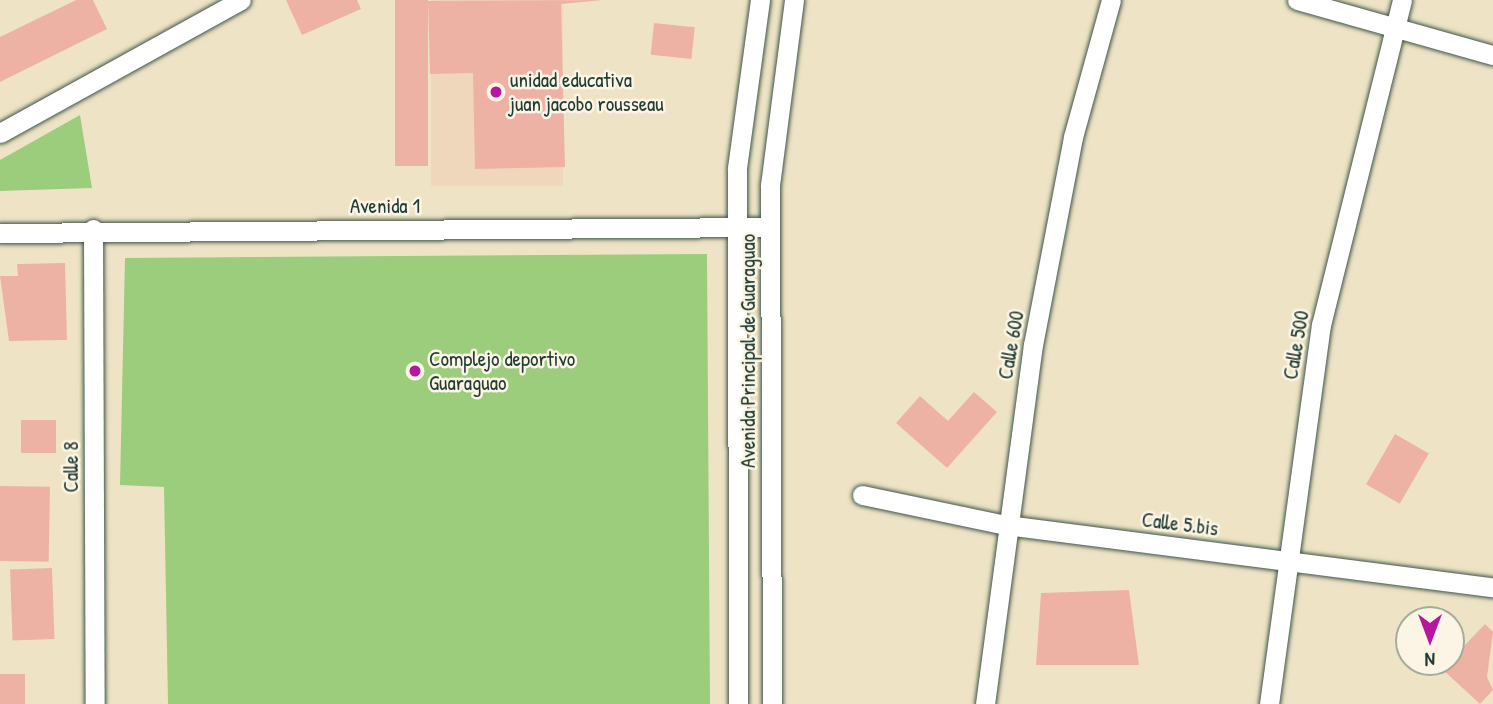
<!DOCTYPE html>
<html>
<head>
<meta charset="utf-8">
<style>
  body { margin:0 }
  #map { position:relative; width:1493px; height:704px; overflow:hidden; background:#eee4c5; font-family:"Patrick Hand",sans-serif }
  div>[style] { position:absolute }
  .built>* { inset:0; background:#eed7bb; transform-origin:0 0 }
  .green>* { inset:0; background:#9bcd7d }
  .building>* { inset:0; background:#eeb2a4; transform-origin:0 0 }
  .roads { filter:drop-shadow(0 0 2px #3e564a) drop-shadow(0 0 2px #3e564a) }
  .street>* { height:19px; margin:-9.5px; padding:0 9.5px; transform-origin:9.5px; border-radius:9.5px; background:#fff }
  .dots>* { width:19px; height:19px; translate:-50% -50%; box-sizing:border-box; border:4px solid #fcf5e5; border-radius:50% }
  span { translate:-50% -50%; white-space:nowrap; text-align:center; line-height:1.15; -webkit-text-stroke:5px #fcf5e5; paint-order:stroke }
  .poi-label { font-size:21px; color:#1f3d34 }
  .left { translate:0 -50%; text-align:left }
  .street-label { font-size:21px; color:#1f3d34 }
  .north { position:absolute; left:1395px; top:606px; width:70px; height:70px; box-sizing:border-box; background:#fcf5e5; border:2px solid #a4ab9e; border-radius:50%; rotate:180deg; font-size:19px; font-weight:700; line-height:28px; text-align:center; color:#1f3d34 }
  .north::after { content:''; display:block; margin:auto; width:24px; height:32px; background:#b5179e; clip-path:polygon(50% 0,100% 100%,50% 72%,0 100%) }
</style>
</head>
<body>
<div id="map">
  <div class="built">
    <div style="left:431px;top:0;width:132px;height:186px"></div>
  </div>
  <div class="green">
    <div style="clip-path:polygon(80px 115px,92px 188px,0 191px,0 160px)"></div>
    <div style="clip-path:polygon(707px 254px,710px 704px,168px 704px,164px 487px,120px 485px,125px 258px)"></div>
  </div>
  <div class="building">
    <div style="clip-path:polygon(76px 0,93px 0,107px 29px,0 82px,0 37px)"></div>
    <div style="clip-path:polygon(286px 0,357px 0,361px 9px,302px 35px)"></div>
    <div style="left:395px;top:0;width:33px;height:166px"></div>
    <div style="clip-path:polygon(603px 0,561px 4px,565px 167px,475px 169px,473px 73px,430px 74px,428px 1px)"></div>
    <div style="left:654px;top:23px;width:41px;height:32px;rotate:6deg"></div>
    <div style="clip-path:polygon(65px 263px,67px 340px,9px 341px,0 276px,18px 276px,17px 264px)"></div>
    <div style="clip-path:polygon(974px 392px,997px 412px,947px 468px,896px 423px,920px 396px,948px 421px)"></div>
    <div style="left:21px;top:420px;width:35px;height:33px"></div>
    <div style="left:1395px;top:434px;width:39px;height:58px;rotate:30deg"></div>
    <div style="left:0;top:486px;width:50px;height:75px;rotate:1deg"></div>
    <div style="left:52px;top:568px;width:71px;height:42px;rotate:88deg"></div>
    <div style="clip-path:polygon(1129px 590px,1139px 665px,1036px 665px,1041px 593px)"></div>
    <div style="clip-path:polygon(1485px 624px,1493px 632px,1487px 677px,1493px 690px,1480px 704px,1442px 669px)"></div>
    <div style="left:25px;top:674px;width:30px;height:25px;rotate:90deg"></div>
  </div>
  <div class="roads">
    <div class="street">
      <div style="left:1297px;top:0;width:204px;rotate:15.7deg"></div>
      <div style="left:0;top:133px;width:275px;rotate:-28.9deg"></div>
      <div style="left:93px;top:229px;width:475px;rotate:89.8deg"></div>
      <div style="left:0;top:233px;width:770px;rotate:-0.45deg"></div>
      <div style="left:862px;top:495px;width:147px;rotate:11.8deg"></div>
      <div style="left:1006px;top:525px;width:491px;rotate:7.3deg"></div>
      <div style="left:738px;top:704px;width:536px;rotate:-90.11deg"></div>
      <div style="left:737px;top:168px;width:170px;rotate:-82.2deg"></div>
      <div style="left:772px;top:704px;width:519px;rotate:-90.22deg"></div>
      <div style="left:770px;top:185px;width:187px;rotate:-82.6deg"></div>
      <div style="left:985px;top:704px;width:362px;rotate:-82.4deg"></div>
      <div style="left:1033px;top:345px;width:212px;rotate:-79.1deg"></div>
      <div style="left:1073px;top:137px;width:142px;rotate:-74.5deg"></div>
      <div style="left:1269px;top:704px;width:383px;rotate:-82.2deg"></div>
      <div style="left:1321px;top:325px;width:335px;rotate:-76deg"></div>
    </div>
  </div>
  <div class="dots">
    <div style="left:496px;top:92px;background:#b5179e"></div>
    <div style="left:415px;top:371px;background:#b5179e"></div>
  </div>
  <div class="poi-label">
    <span class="left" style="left:510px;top:92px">unidad educativa<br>juan jacobo rousseau</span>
    <span class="left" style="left:429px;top:371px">Complejo deportivo<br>Guaraguao</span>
  </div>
  <div class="street-label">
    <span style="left:385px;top:206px">Avenida 1</span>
    <span style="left:1011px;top:345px;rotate:-80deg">Calle 600</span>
    <span style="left:1296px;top:345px;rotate:-80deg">Calle 500</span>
    <span style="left:748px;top:351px;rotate:-90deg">Avenida Principal de Guaraguao</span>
    <span style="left:71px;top:467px;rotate:-90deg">Calle 8</span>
    <span style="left:1180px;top:524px;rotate:7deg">Calle 5.bis</span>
  </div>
  <div class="north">N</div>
</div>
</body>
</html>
